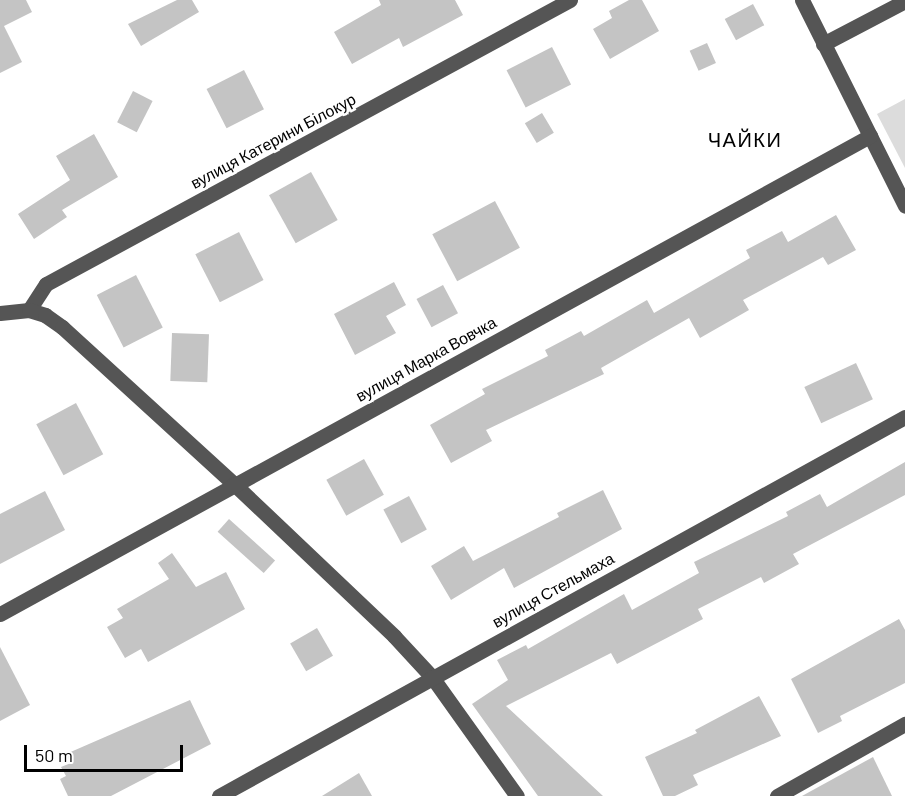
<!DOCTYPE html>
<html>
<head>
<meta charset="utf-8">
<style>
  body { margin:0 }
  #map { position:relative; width:905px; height:796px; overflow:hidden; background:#fff; font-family:Barlow,sans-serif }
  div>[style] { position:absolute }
  .green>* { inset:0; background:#dcdcdc }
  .building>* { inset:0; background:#c4c4c4; transform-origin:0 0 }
  .minor>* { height:15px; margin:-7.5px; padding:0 7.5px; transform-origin:7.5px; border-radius:7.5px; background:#555 }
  span { translate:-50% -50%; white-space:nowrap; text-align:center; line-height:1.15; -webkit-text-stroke:5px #fff; paint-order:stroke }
  .street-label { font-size:16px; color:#000 }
  .quarter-label { font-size:20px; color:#000; letter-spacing:1.5px }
  .scale { position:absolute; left:24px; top:745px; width:159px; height:27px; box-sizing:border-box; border:3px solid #000; border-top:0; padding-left:8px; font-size:18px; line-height:21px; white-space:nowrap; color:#000; -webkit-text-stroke:4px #fff; paint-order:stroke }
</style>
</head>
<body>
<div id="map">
  <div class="green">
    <div style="clip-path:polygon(905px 99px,905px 168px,877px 114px)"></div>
  </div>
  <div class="building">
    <div style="clip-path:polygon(0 0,26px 0,32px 12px,4px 26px,22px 62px,0 73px)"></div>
    <div style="clip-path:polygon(177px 0,192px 0,199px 12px,141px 46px,128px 24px)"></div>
    <div style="clip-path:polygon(379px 0,455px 0,463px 15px,403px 47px,399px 38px,352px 64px,334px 32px,381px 5px)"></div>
    <div style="clip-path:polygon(629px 0,642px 0,659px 31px,610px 59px,593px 29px,612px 18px,609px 11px)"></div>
    <div style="left:753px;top:4px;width:24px;height:32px;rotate:62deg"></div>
    <div style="left:707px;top:43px;width:22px;height:19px;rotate:66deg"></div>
    <div style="left:552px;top:47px;width:42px;height:51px;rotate:63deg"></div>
    <div style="left:244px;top:70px;width:44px;height:42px;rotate:63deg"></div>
    <div style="left:133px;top:91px;width:22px;height:35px;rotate:27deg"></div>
    <div style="left:542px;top:113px;width:23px;height:20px;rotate:59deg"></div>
    <div style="clip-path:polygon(94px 134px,118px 177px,62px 210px,67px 217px,34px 239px,18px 214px,70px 180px,56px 156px)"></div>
    <div style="left:311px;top:172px;width:55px;height:48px;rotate:61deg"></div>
    <div style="left:495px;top:201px;width:53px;height:71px;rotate:62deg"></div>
    <div style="clip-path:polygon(836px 215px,856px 250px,828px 265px,823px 257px,743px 300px,749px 310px,700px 338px,689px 318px,601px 368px,604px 374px,486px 430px,492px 441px,451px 463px,430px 425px,485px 394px,482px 389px,548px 356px,545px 350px,581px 331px,584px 336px,647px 300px,654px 313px,750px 258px,746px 250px,782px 231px,788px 242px)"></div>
    <div style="left:239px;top:232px;width:54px;height:49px;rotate:63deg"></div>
    <div style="left:136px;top:275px;width:59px;height:44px;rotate:63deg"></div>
    <div style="clip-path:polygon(394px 282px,406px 305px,386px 316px,396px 333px,355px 355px,334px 314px)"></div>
    <div style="left:443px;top:285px;width:32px;height:30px;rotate:62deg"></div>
    <div style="left:172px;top:333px;width:37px;height:48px;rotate:2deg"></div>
    <div style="left:856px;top:363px;width:40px;height:57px;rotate:65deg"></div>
    <div style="left:76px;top:403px;width:58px;height:45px;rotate:62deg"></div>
    <div style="left:364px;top:459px;width:41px;height:43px;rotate:61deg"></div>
    <div style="clip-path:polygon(905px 462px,905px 495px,793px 554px,799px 564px,764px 583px,761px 577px,698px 609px,703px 619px,617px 664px,611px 653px,506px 706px,603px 796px,538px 796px,472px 704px,508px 680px,497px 660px,526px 645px,528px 649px,624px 594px,632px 610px,699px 573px,694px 562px,788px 516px,786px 512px,820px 494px,827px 507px)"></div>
    <div style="clip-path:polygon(603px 490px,622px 529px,514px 588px,504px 568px,451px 600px,431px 566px,464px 546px,473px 561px,559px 517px,557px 513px)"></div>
    <div style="clip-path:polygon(45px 491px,65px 530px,0 564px,0 514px)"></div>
    <div style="left:409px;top:496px;width:38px;height:29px;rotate:62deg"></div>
    <div style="left:229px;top:519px;width:62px;height:17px;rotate:42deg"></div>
    <div style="clip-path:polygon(172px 553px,196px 587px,226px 572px,245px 609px,148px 662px,141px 649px,125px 658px,107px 627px,123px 618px,117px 609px,169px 579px,158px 563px)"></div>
    <div style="clip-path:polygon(899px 619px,905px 630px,905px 683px,840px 716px,842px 721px,818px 733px,791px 679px)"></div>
    <div style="left:317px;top:628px;width:32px;height:31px;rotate:60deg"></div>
    <div style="clip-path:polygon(0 647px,30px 705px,0 721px)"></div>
    <div style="clip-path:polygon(759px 696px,781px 736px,693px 775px,698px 785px,675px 796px,663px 796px,645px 757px,697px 733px,695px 730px)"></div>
    <div style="clip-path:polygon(190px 700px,211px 744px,111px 796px,68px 796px,60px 779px,66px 776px,61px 767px,71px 763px,66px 754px)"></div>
    <div style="clip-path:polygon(873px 757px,892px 796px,802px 796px)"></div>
    <div style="clip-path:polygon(359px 773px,372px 796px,322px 796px)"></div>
  </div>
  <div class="minor">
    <div style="left:802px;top:0;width:230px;rotate:63.4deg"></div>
    <div style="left:823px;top:44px;width:93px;rotate:-27.7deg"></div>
    <div style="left:29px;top:310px;width:31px;rotate:-57deg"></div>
    <div style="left:46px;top:284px;width:596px;rotate:-28.46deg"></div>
    <div style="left:0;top:313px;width:29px;rotate:-6deg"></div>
    <div style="left:29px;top:310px;width:17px;rotate:17deg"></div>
    <div style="left:45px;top:315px;width:21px;rotate:35deg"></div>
    <div style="left:62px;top:327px;width:233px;rotate:42.4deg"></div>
    <div style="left:234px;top:484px;width:221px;rotate:43.5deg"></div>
    <div style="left:394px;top:636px;width:56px;rotate:47.2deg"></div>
    <div style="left:432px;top:677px;width:146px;rotate:54.5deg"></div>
    <div style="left:0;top:614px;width:993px;rotate:-28.79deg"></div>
    <div style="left:219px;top:796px;width:784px;rotate:-28.92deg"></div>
    <div style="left:777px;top:796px;width:147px;rotate:-29.4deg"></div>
  </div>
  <div class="street-label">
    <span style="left:273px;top:141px;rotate:-28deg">вулиця Катерини Білокур</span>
    <span style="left:426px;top:359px;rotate:-29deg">вулиця Марка Вовчка</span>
    <span style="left:553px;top:590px;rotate:-29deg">вулиця Стельмаха</span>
  </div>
  <div class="quarter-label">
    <span style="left:745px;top:139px">ЧАЙКИ</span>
  </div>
  <div class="scale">50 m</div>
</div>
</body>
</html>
